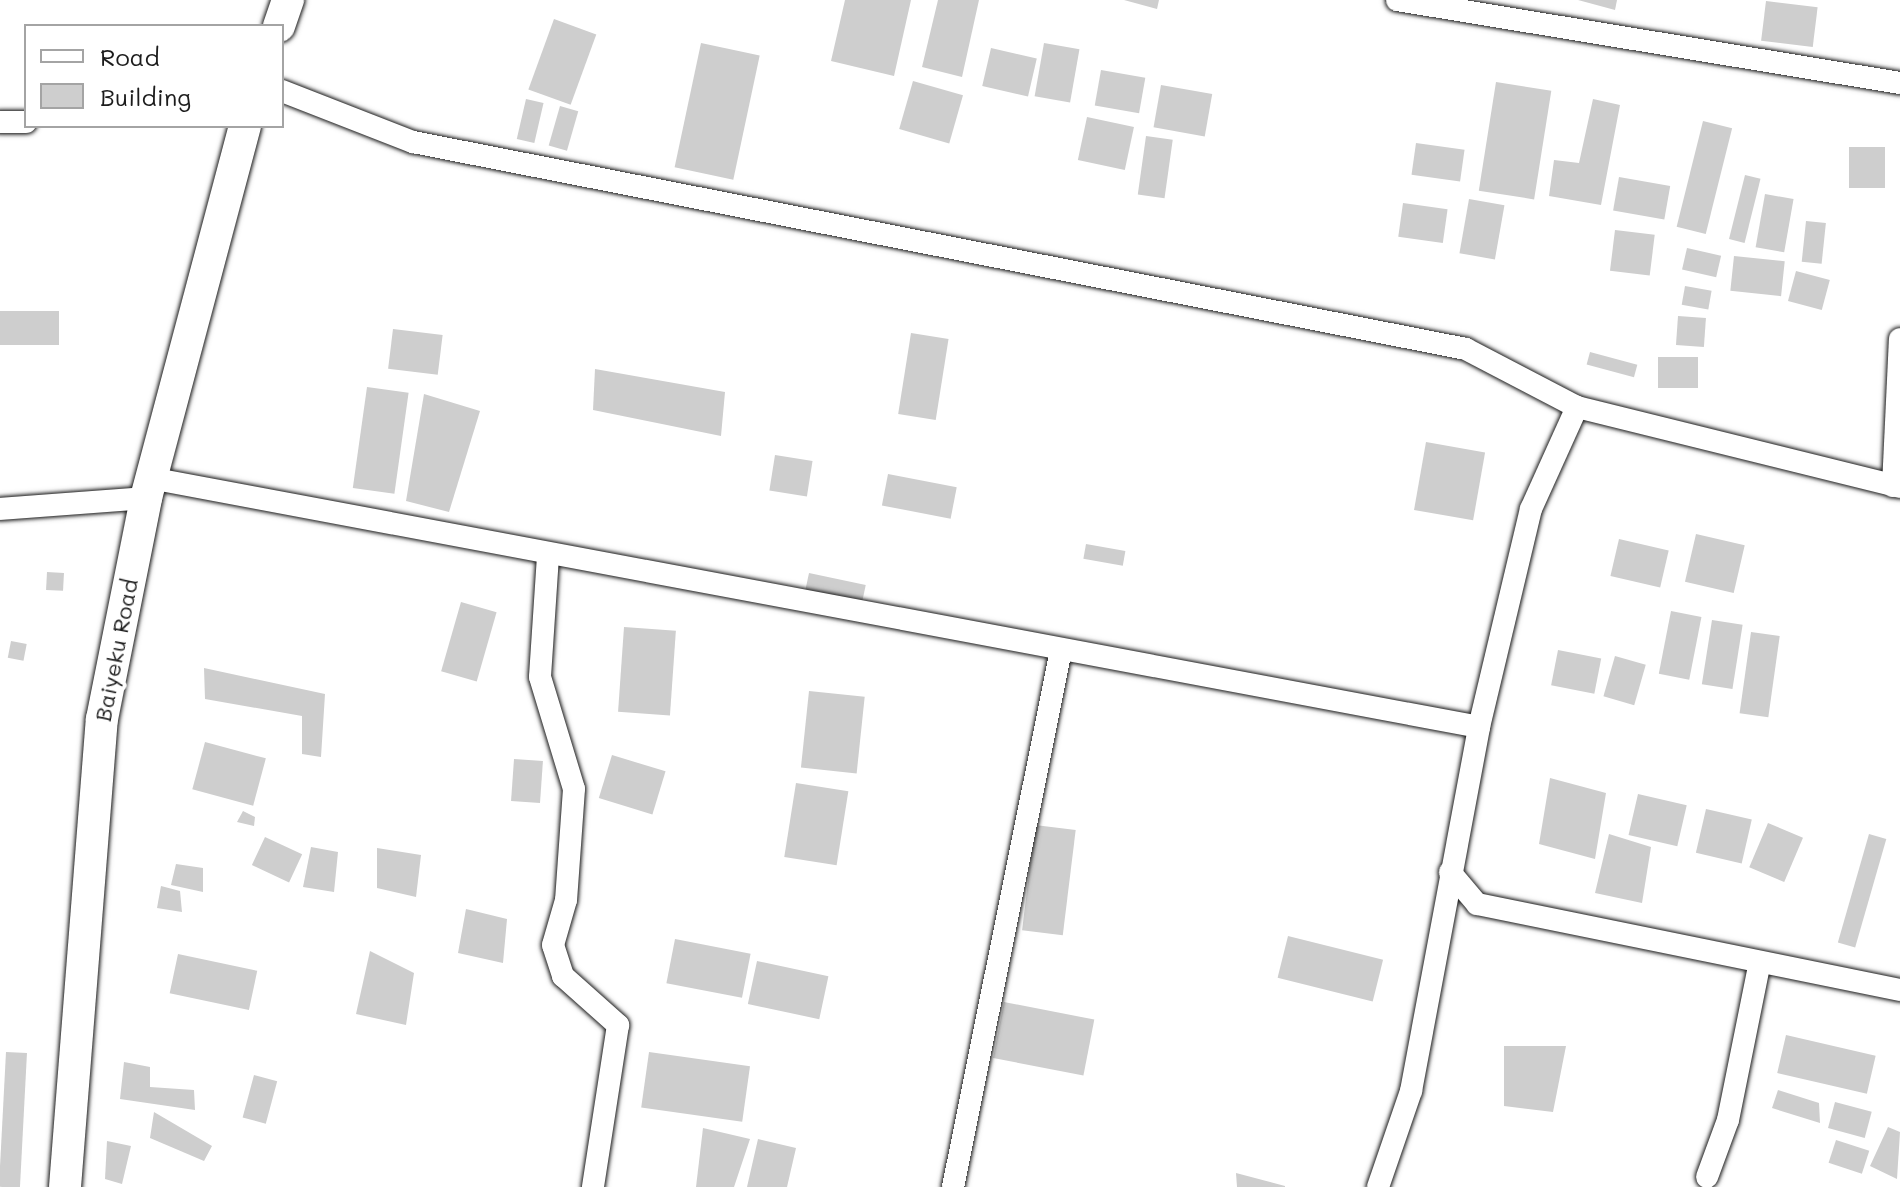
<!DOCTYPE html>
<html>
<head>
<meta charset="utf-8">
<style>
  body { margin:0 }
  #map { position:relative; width:1900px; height:1187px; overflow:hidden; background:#fff; font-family:Mali,sans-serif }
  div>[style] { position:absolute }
  .building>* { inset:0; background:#cecece; transform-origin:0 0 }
  .roads { filter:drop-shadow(0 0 2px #1c1c1c) drop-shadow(0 0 2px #1c1c1c) }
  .minor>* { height:22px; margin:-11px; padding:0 11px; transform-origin:11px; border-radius:11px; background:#fff }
  .secondary>* { height:32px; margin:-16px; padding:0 16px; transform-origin:16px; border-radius:16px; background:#fff }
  span { translate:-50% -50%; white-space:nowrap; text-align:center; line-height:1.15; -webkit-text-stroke:8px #fff; paint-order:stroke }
  .street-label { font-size:22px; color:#1c1c1c }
  .legend { position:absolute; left:24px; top:24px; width:260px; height:104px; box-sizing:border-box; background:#fff; border:2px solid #a4a4a4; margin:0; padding:10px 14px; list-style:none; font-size:24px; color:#1c1c1c }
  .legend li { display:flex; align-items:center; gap:16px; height:40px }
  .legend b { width:40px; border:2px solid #a4a4a4 }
</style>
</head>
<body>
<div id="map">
  <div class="building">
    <div style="clip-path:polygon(845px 0,911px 0,894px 76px,831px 61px)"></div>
    <div style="clip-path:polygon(938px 0,979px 0,962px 77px,922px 67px)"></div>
    <div style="clip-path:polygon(1124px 0,1159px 0,1157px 9px)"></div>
    <div style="clip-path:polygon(1578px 0,1617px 0,1615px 10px)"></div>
    <div style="left:1766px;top:1px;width:52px;height:40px;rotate:7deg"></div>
    <div style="left:554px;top:19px;width:45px;height:75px;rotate:20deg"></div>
    <div style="left:701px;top:43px;width:60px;height:127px;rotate:12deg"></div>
    <div style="left:1044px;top:43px;width:36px;height:54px;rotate:10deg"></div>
    <div style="left:991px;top:48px;width:47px;height:39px;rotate:13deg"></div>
    <div style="left:1101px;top:70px;width:45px;height:36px;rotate:10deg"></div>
    <div style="left:913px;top:81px;width:52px;height:50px;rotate:16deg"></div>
    <div style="left:1496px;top:82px;width:56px;height:110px;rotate:9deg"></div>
    <div style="left:1161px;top:85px;width:52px;height:43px;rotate:10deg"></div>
    <div style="left:526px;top:99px;width:18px;height:41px;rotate:13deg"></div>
    <div style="clip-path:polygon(1593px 99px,1620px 105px,1601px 205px,1549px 196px,1554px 160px,1579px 163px)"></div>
    <div style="left:560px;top:106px;width:19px;height:41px;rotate:16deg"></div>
    <div style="left:1087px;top:117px;width:48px;height:44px;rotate:12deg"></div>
    <div style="left:1703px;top:121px;width:30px;height:109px;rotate:14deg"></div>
    <div style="left:1146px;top:136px;width:27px;height:59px;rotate:8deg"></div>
    <div style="left:1416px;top:143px;width:49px;height:32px;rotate:8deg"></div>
    <div style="left:1849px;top:147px;width:36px;height:41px"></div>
    <div style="left:1745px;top:175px;width:16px;height:66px;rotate:14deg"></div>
    <div style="left:1619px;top:177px;width:52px;height:34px;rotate:10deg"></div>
    <div style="left:1765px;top:194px;width:29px;height:54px;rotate:10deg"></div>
    <div style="left:1469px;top:199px;width:36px;height:55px;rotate:10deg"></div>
    <div style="left:1403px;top:203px;width:45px;height:34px;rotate:8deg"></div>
    <div style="left:1806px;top:221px;width:20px;height:41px;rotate:6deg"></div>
    <div style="left:1615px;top:230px;width:40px;height:41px;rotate:7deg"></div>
    <div style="left:1687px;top:248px;width:35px;height:22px;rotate:13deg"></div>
    <div style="left:1734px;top:256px;width:51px;height:35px;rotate:6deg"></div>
    <div style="left:1796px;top:271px;width:35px;height:31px;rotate:15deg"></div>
    <div style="left:1685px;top:286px;width:27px;height:19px;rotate:10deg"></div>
    <div style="left:59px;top:311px;width:34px;height:59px;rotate:90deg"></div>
    <div style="left:1678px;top:316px;width:28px;height:29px;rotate:4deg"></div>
    <div style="left:393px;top:329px;width:50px;height:40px;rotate:7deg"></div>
    <div style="left:911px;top:333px;width:38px;height:82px;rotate:9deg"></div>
    <div style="left:1590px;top:352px;width:49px;height:13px;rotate:15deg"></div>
    <div style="left:1658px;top:357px;width:40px;height:31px"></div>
    <div style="clip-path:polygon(595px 369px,725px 392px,721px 436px,593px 410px)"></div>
    <div style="left:367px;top:387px;width:42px;height:102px;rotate:8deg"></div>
    <div style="clip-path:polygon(424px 394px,480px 411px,449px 512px,406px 501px)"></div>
    <div style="left:1426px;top:442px;width:60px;height:69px;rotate:10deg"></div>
    <div style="left:775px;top:455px;width:38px;height:36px;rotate:9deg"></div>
    <div style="left:888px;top:474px;width:70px;height:32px;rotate:11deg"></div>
    <div style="left:1696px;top:534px;width:50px;height:49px;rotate:13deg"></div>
    <div style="left:1619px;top:539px;width:51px;height:38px;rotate:13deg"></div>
    <div style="left:1086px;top:544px;width:40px;height:15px;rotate:10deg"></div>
    <div style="left:47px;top:572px;width:17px;height:18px;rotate:3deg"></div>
    <div style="left:809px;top:573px;width:58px;height:18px;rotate:12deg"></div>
    <div style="left:461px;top:602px;width:37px;height:72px;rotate:16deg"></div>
    <div style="left:1671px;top:611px;width:31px;height:64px;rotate:11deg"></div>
    <div style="left:1712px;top:620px;width:31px;height:65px;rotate:9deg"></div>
    <div style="left:624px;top:627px;width:52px;height:85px;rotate:4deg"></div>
    <div style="left:1751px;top:632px;width:29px;height:82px;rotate:8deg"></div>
    <div style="left:11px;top:641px;width:16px;height:17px;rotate:11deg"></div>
    <div style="left:1558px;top:650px;width:44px;height:36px;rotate:11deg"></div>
    <div style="left:1615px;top:656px;width:32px;height:42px;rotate:16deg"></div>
    <div style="clip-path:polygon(204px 668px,325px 694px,321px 757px,302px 754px,302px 716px,205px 699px)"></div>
    <div style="left:809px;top:691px;width:56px;height:77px;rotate:6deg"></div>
    <div style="left:205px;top:742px;width:63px;height:49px;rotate:15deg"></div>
    <div style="left:612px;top:755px;width:56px;height:45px;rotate:17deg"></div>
    <div style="left:514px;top:759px;width:29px;height:42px;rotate:4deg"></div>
    <div style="clip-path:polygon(1550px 778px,1606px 793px,1595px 859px,1539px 844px)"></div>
    <div style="left:796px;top:783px;width:53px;height:75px;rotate:9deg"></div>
    <div style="left:1638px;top:794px;width:50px;height:42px;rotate:13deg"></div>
    <div style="left:1706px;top:809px;width:47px;height:45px;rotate:13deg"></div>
    <div style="clip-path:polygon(243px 811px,255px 817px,254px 826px,237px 822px)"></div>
    <div style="left:1768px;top:823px;width:38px;height:48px;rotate:23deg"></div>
    <div style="left:1035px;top:825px;width:41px;height:106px;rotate:7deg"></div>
    <div style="clip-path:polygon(1609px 834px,1651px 847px,1642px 903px,1595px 893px)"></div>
    <div style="left:1869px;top:834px;width:18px;height:113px;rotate:16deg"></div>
    <div style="left:265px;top:837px;width:41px;height:31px;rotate:25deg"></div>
    <div style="clip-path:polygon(311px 847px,338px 852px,334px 892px,303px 887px)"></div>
    <div style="clip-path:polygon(377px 848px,421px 855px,416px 897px,377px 888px)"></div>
    <div style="clip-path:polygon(176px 864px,203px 868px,203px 892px,171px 885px)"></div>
    <div style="clip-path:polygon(161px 886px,180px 891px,182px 912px,157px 908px)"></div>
    <div style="clip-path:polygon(466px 909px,507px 919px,503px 963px,458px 953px)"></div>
    <div style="left:1288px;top:936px;width:98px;height:43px;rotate:14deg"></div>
    <div style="left:675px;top:939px;width:77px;height:45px;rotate:11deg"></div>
    <div style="clip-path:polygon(370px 951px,414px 973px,406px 1025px,356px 1014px)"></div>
    <div style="left:178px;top:954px;width:81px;height:40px;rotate:12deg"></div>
    <div style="left:757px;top:961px;width:73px;height:44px;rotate:12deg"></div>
    <div style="left:1004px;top:1002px;width:92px;height:57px;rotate:11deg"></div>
    <div style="left:1786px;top:1035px;width:92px;height:39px;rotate:13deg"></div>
    <div style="clip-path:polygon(1504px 1046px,1566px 1046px,1553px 1112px,1504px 1106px)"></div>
    <div style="left:6px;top:1052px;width:21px;height:135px;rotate:3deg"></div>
    <div style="left:649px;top:1052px;width:102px;height:56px;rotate:8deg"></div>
    <div style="clip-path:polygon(124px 1062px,150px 1067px,150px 1087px,194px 1090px,195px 1110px,120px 1099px)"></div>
    <div style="left:254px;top:1075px;width:24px;height:44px;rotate:15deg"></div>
    <div style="clip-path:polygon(1778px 1090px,1819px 1103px,1820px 1123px,1772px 1108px)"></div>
    <div style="left:1835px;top:1102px;width:38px;height:27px;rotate:15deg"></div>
    <div style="clip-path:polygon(154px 1112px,212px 1146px,204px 1161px,150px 1138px)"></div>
    <div style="clip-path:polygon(1888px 1127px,1900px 1132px,1897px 1179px,1870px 1166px)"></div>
    <div style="clip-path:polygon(703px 1128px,750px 1139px,734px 1187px,696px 1187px)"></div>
    <div style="clip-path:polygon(758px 1139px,796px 1148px,787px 1187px,747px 1187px)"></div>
    <div style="left:1836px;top:1140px;width:35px;height:24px;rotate:18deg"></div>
    <div style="clip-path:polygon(107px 1141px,131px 1146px,122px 1184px,105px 1179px)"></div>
    <div style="clip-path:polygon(1236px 1173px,1285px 1186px,1285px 1187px,1237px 1187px)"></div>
  </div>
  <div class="roads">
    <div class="minor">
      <div style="left:1397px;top:0;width:510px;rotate:9.37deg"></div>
      <div style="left:282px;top:91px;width:141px;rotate:21.3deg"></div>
      <div style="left:413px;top:142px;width:1073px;rotate:11.12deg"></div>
      <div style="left:1466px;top:349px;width:125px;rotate:27.6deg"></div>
      <div style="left:1577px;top:407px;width:333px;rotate:13.9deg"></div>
      <div style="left:0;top:122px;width:26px"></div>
      <div style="left:150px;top:478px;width:1352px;rotate:10.61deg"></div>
      <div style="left:1893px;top:486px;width:147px;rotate:-87.3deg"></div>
      <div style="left:0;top:509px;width:146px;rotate:-4.3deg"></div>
      <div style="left:548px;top:556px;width:121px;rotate:93.8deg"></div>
      <div style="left:540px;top:677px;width:117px;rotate:73.1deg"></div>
      <div style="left:574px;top:789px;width:111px;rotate:94.1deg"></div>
      <div style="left:566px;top:900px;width:47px;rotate:106.1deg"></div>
      <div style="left:553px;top:945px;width:33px;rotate:72deg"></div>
      <div style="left:563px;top:976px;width:74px;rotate:41.7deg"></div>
      <div style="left:618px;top:1025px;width:164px;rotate:98.8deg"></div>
      <div style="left:1450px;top:872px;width:42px;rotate:49.8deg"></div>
      <div style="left:1477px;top:904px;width:432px;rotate:11.5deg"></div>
      <div style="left:1707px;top:1177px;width:61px;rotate:-69.8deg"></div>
      <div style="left:1728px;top:1120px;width:161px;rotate:-78.6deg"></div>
      <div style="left:953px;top:1187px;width:548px;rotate:-78.63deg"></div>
      <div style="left:1378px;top:1187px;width:102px;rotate:-71deg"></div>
      <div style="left:1411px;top:1091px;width:370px;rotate:-79.4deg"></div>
      <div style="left:1479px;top:727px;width:224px;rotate:-76.6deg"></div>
      <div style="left:1531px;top:509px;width:112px;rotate:-65.7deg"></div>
    </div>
    <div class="secondary">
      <div style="left:279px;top:26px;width:28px;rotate:-71deg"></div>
      <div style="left:65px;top:1187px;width:469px;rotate:-85.5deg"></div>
      <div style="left:102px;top:719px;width:225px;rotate:-78.7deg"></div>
      <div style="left:146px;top:498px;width:385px;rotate:-75.1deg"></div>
    </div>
  </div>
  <div class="street-label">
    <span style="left:116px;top:650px;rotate:-79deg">Baiyeku Road</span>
  </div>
  <ul class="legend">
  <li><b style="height:10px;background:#fff"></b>Road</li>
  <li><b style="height:22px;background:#cecece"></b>Building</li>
  </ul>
</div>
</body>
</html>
